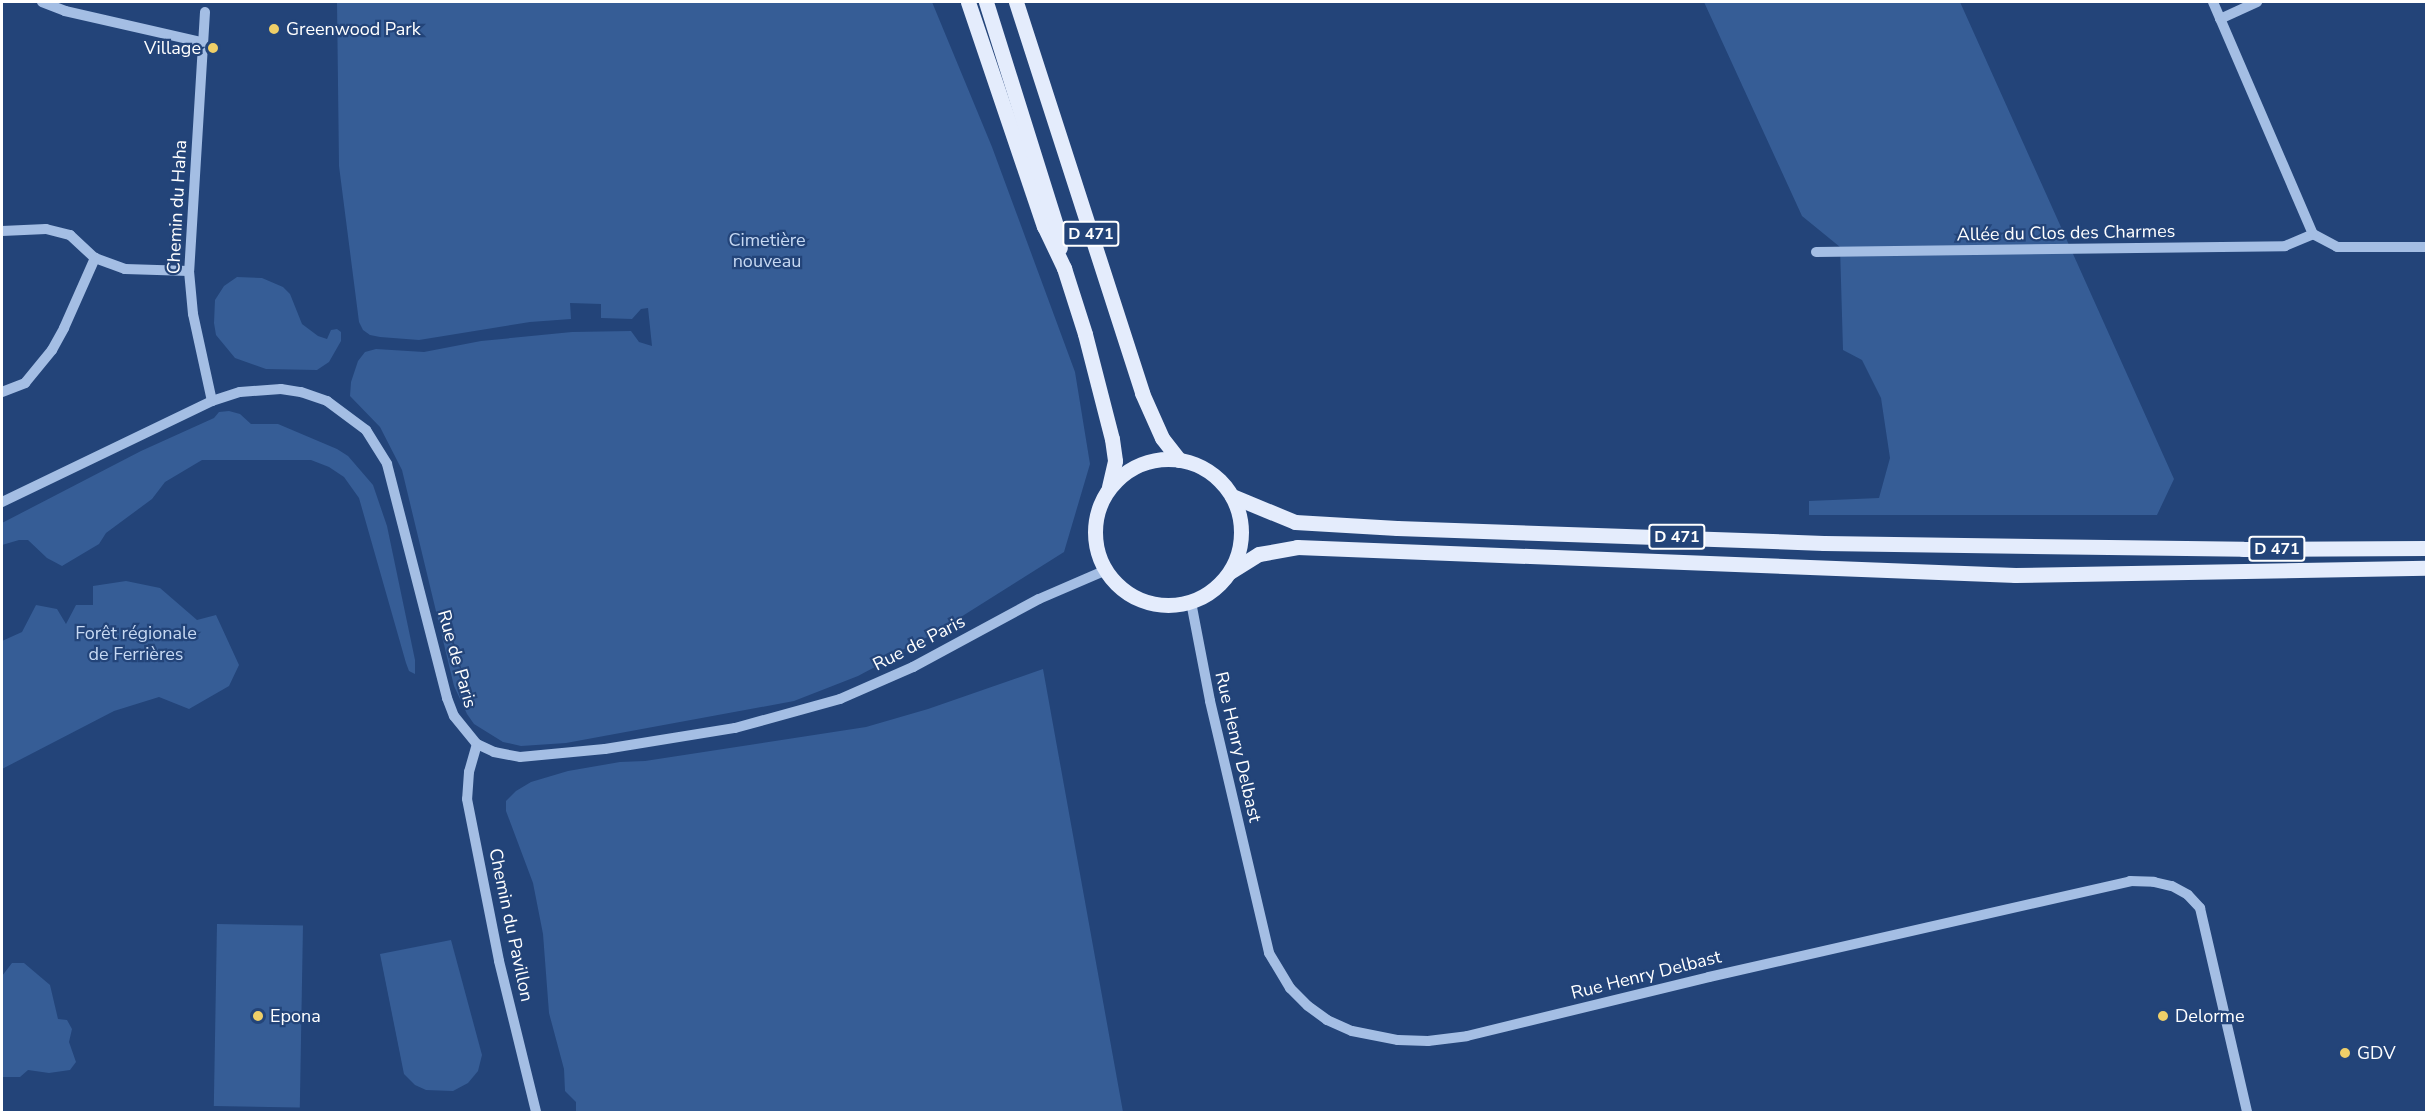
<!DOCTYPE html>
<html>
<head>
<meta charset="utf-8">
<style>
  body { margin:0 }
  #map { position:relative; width:2428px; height:1114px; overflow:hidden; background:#234479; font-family:"Nunito Sans",sans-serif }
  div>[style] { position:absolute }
  .green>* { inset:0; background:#365d96; transform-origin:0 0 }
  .minor>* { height:10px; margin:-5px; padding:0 5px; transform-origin:5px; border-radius:5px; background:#a4bee4 }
  .major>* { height:15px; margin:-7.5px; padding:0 7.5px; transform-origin:7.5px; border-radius:7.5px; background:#e4ecfc }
  .major>.ring { margin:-7.5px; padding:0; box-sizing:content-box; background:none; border:15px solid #e4ecfc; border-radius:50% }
  .dots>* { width:16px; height:16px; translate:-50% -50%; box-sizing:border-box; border:3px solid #234479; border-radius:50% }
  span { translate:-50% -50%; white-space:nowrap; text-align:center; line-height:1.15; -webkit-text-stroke:4.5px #234479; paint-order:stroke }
  .shield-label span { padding:2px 4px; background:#234479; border:2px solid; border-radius:4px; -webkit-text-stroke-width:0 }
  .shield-label { font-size:16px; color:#fff; font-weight:700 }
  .poi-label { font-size:18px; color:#fff }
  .left { translate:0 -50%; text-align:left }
  .right { translate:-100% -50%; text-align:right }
  .street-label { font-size:18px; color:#fff }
  .park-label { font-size:18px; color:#c7d9f3 }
  .frame { position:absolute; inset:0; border:3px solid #fff; pointer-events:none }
</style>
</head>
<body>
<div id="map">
  <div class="green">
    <div style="clip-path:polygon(337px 2px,932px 2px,992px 147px,1075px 372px,1090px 464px,1064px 552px,918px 644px,858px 676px,794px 701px,566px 743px,521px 746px,503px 742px,474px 724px,467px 714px,454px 686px,402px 470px,380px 427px,350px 396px,351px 382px,358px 361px,365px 352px,376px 349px,424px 352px,481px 341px,572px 332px,631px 331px,639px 342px,652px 346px,648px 308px,641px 309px,632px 319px,601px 318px,601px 304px,570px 303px,571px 319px,530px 322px,419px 340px,380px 337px,370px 335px,363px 330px,359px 322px,339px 166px)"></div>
    <div style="clip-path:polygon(1704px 2px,1960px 2px,2174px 479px,2157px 515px,1809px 515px,1809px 501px,1879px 498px,1890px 458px,1881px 398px,1862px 360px,1843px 350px,1840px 247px,1802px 216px)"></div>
    <div style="clip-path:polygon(237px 277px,262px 278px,283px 287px,290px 294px,302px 324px,318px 336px,327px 339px,331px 330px,337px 329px,341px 332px,341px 341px,329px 362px,317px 370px,266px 369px,235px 358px,216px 335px,214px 323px,215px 300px,224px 286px)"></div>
    <div style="clip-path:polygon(229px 411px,240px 414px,251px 424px,278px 424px,337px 449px,348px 456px,373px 485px,387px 526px,415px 660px,415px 674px,409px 671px,406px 663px,359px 498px,344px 477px,329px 467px,311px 460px,202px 460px,165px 482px,152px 499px,106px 533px,99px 544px,62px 566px,47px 558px,28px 540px,19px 540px,2px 545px,2px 523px,141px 451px,214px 418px,219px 412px)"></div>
    <div style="clip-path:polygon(126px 581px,160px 588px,197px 620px,216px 615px,239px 665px,229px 686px,189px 709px,159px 697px,114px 711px,2px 769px,2px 641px,22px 632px,36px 605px,57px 609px,66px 624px,76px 605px,93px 605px,93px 586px)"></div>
    <div style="clip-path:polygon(1043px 669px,1123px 1112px,576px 1112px,576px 1102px,565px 1091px,564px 1069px,549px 1013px,543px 934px,533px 883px,506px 811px,506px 801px,516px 791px,531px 782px,568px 771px,620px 762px,645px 761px,866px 727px,928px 709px)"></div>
    <div style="left:217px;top:924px;width:86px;height:182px;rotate:1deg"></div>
    <div style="clip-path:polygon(451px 940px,482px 1055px,478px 1071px,468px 1083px,453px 1091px,426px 1090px,415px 1085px,404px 1074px,380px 954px)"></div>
    <div style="clip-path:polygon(12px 963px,24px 963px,50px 985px,58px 1019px,67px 1020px,72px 1029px,69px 1042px,76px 1062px,70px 1070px,49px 1073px,28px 1070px,20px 1077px,2px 1077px,2px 976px)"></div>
  </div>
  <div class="minor">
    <div style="left:42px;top:2px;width:25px;rotate:21deg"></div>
    <div style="left:65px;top:11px;width:140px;rotate:12.8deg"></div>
    <div style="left:2213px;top:2px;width:253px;rotate:66.7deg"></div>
    <div style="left:2313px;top:234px;width:27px;rotate:28deg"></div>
    <div style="left:2337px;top:247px;width:89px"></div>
    <div style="left:205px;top:12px;width:259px;rotate:93.5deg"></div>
    <div style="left:189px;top:271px;width:43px;rotate:84.7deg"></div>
    <div style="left:193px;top:314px;width:89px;rotate:77.7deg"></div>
    <div style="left:2220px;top:19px;width:41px;rotate:-24.7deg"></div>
    <div style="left:2px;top:231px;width:44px;rotate:-2.6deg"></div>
    <div style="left:46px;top:229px;width:25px;rotate:14deg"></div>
    <div style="left:70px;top:235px;width:34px;rotate:43deg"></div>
    <div style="left:95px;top:258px;width:32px;rotate:20deg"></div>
    <div style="left:125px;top:269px;width:64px;rotate:1.8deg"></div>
    <div style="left:1816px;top:252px;width:469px;rotate:-0.7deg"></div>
    <div style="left:2285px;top:246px;width:30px;rotate:-23deg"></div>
    <div style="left:2px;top:392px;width:25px;rotate:-21deg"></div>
    <div style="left:25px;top:383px;width:43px;rotate:-50.7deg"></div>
    <div style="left:52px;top:350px;width:25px;rotate:-61deg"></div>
    <div style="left:64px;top:328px;width:77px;rotate:-66.1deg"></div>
    <div style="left:2px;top:502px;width:233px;rotate:-25.7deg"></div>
    <div style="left:212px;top:401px;width:29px;rotate:-18deg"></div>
    <div style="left:240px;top:392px;width:41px;rotate:-4.2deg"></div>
    <div style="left:281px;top:389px;width:20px;rotate:9deg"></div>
    <div style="left:301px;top:392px;width:28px;rotate:19deg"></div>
    <div style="left:327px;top:401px;width:49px;rotate:36.6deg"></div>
    <div style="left:366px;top:430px;width:40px;rotate:58deg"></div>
    <div style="left:387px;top:464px;width:242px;rotate:75.6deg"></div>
    <div style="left:447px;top:698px;width:19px;rotate:69deg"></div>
    <div style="left:454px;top:716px;width:36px;rotate:51deg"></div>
    <div style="left:477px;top:744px;width:19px;rotate:25deg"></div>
    <div style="left:494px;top:752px;width:26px;rotate:11deg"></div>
    <div style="left:520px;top:757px;width:85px;rotate:-5.4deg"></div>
    <div style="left:605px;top:749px;width:132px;rotate:-9.2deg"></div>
    <div style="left:735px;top:728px;width:109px;rotate:-15.4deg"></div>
    <div style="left:840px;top:699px;width:80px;rotate:-23.7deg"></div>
    <div style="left:913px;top:667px;width:143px;rotate:-28.4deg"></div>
    <div style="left:1039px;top:599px;width:71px;rotate:-23.3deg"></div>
    <div style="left:1191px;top:602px;width:101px;rotate:79.1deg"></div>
    <div style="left:1210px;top:701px;width:259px;rotate:76.8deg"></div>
    <div style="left:1269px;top:953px;width:41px;rotate:59deg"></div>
    <div style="left:1290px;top:988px;width:25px;rotate:45deg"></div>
    <div style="left:1308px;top:1006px;width:24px;rotate:36deg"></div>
    <div style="left:1327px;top:1020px;width:27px;rotate:24deg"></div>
    <div style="left:1352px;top:1031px;width:47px;rotate:11.1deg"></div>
    <div style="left:1398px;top:1040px;width:30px;rotate:2deg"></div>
    <div style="left:1428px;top:1041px;width:39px;rotate:-7deg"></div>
    <div style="left:1467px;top:1036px;width:249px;rotate:-13.7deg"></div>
    <div style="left:1709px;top:977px;width:432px;rotate:-12.8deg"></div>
    <div style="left:2130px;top:881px;width:24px;rotate:2deg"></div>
    <div style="left:2154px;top:882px;width:18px;rotate:13deg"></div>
    <div style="left:2172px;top:886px;width:18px;rotate:29deg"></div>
    <div style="left:2188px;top:895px;width:18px;rotate:47deg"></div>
    <div style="left:2200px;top:908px;width:209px;rotate:77deg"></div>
    <div style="left:477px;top:744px;width:29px;rotate:106deg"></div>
    <div style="left:469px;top:772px;width:27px;rotate:94deg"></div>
    <div style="left:467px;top:799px;width:165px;rotate:78.8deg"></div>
    <div style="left:499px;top:961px;width:155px;rotate:76.2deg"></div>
  </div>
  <div class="major">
    <div style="left:968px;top:2px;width:237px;rotate:71.3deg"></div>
    <div style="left:1044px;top:226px;width:47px;rotate:64.5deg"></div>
    <div style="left:1064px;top:268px;width:69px;rotate:72.3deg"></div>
    <div style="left:1085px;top:334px;width:108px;rotate:75.6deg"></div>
    <div style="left:1112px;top:439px;width:22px;rotate:82deg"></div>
    <div style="left:1115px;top:461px;width:27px;rotate:103deg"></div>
    <div style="left:986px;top:2px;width:235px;rotate:72.6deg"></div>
    <div style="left:1056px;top:226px;width:22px;rotate:80deg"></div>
    <div style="left:1016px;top:2px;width:411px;rotate:72.1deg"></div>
    <div style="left:1142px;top:393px;width:49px;rotate:66deg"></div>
    <div style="left:1162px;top:438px;width:28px;rotate:52deg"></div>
    <div class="ring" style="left:1095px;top:459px;width:131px;height:131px"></div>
    <div style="left:1232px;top:496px;width:68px;rotate:22.4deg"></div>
    <div style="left:1295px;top:522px;width:102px;rotate:3.4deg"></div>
    <div style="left:1397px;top:528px;width:427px;rotate:2deg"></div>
    <div style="left:1824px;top:543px;width:419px;rotate:0.8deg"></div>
    <div style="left:2243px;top:549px;width:183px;rotate:-0.3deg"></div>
    <div style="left:1230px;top:572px;width:34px;rotate:-32deg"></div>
    <div style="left:1259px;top:554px;width:39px;rotate:-10deg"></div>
    <div style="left:1297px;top:547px;width:719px;rotate:2.23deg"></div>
    <div style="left:2015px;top:575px;width:411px;rotate:-1deg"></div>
  </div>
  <div class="dots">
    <div style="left:274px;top:29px;background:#efcf68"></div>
    <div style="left:213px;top:48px;background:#efcf68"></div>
    <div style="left:258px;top:1016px;background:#efcf68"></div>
    <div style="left:2163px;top:1016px;background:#efcf68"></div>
    <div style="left:2345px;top:1053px;background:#efcf68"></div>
  </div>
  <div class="shield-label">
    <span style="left:1091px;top:234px">D 471</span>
    <span style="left:1677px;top:537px">D 471</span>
    <span style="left:2277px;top:549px">D 471</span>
  </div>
  <div class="poi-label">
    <span class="left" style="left:286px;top:29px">Greenwood Park</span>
    <span class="right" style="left:201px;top:48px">Village</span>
    <span class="left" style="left:270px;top:1016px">Epona</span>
    <span class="left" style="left:2175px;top:1016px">Delorme</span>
    <span class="left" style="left:2357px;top:1053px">GDV</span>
  </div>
  <div class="street-label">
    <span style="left:177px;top:207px;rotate:-87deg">Chemin du Haha</span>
    <span style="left:2066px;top:233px;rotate:-1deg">Allée du Clos des Charmes</span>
    <span style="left:919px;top:643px;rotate:-27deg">Rue de Paris</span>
    <span style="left:457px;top:659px;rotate:74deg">Rue de Paris</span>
    <span style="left:1238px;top:747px;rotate:77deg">Rue Henry Delbast</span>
    <span style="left:511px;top:925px;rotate:78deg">Chemin du Pavillon</span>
    <span style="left:1646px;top:975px;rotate:-14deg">Rue Henry Delbast</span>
  </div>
  <div class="park-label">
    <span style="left:767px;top:251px">Cimetière<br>nouveau</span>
    <span style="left:136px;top:644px">Forêt régionale<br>de Ferrières</span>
  </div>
  <div class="frame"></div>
</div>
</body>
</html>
